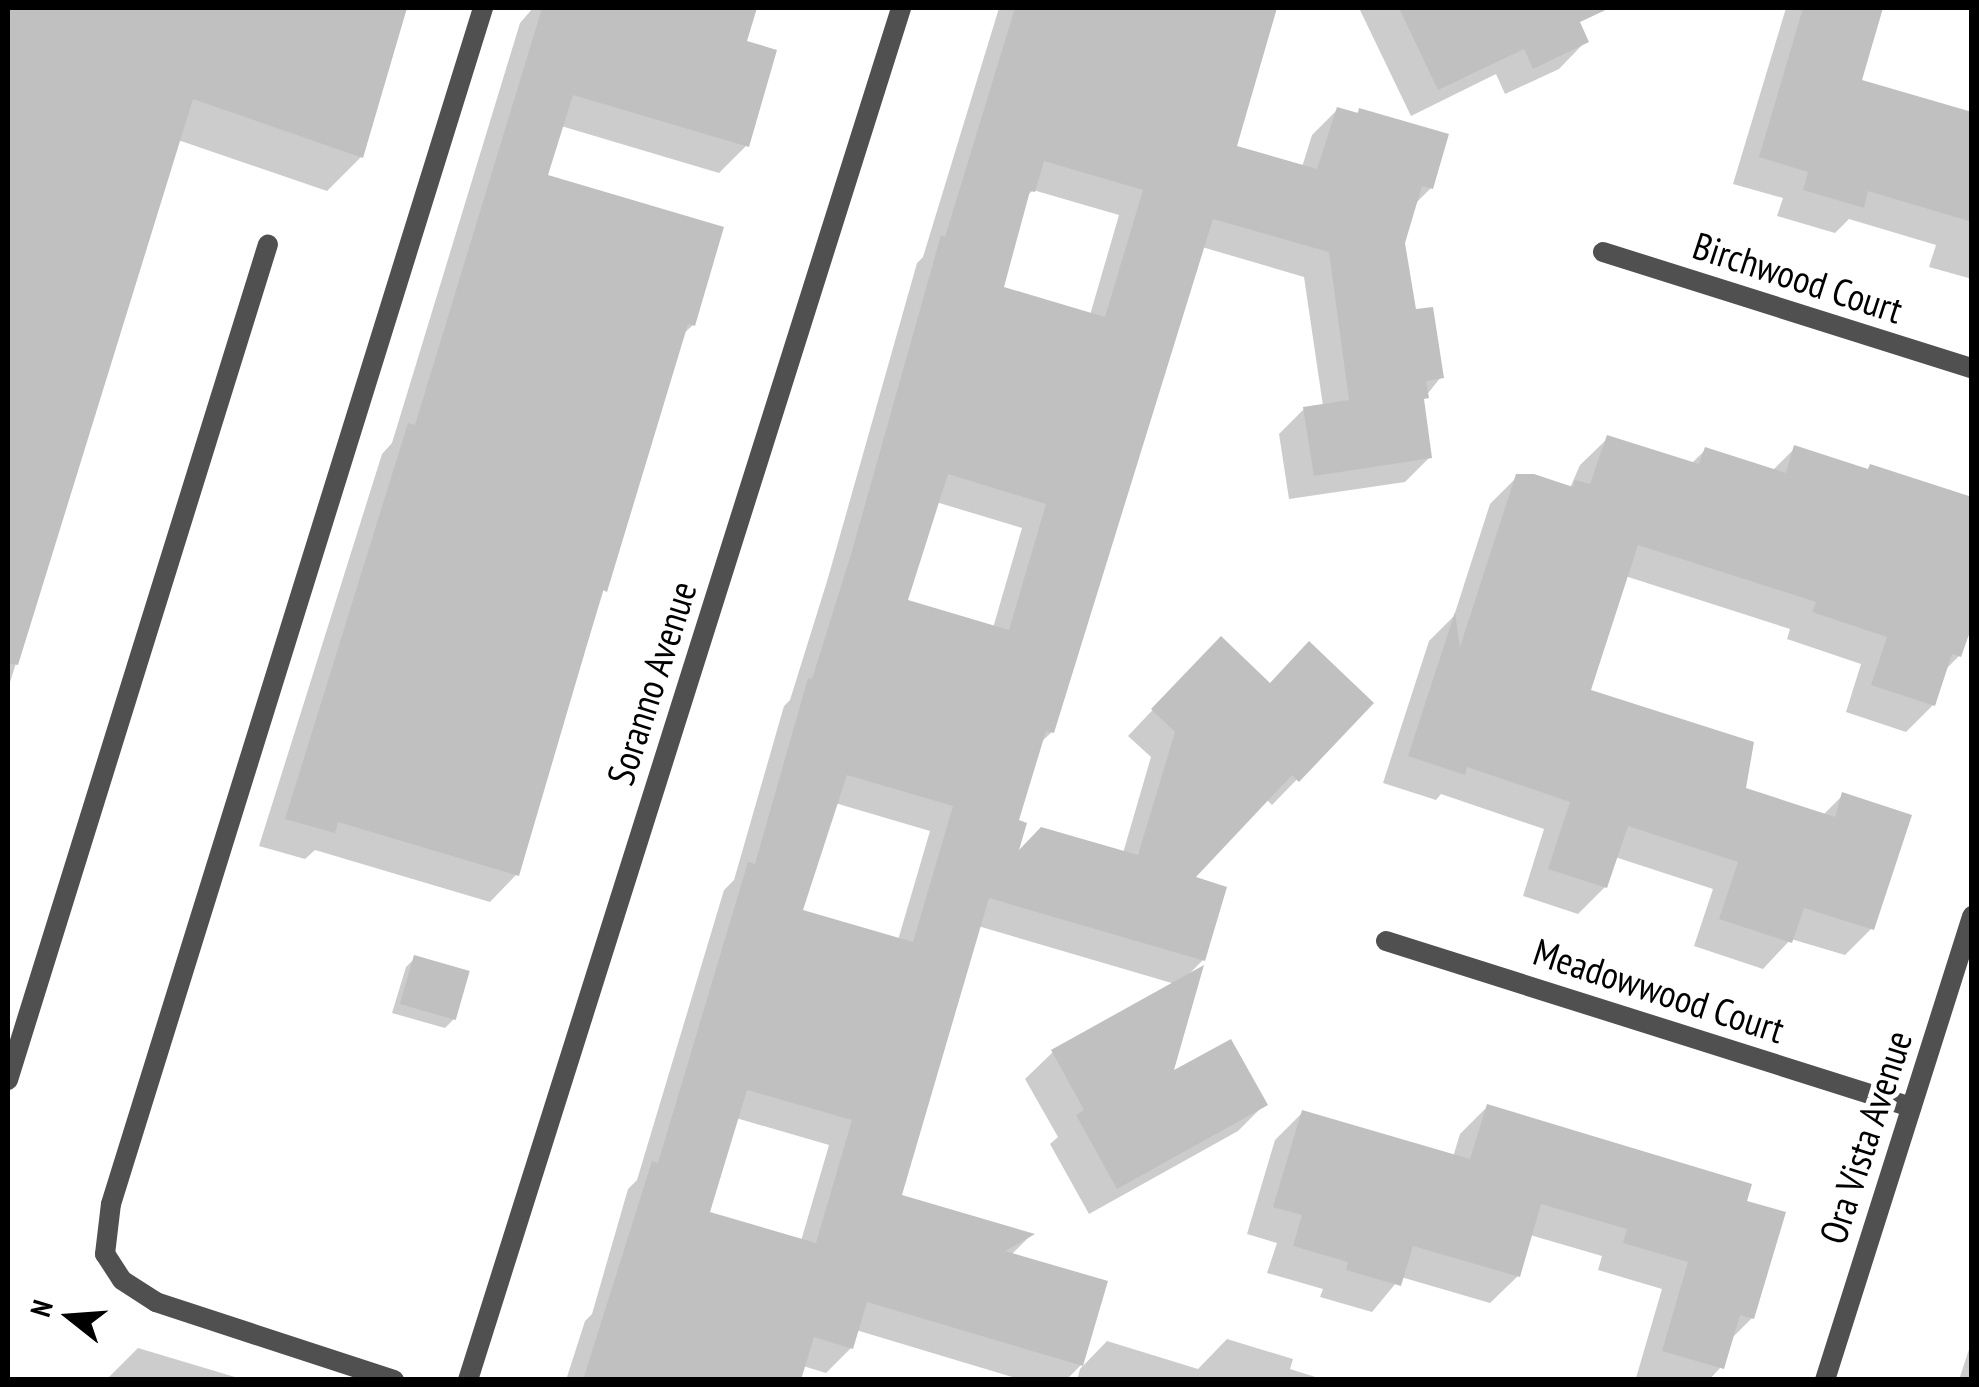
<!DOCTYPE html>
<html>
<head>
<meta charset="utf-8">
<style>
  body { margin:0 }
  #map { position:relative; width:1979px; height:1387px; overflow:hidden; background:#fff; font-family:"PT Sans Narrow",sans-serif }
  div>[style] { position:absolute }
  .shadow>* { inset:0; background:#0003 }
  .building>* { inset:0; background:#c0c0c0; transform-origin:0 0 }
  .service>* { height:20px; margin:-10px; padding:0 10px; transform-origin:10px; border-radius:10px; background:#505050 }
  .minor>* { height:20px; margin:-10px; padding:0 10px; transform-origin:10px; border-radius:10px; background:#505050 }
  span { translate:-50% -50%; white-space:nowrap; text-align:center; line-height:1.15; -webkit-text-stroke:10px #fff; paint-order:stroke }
  .street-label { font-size:38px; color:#000 }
  .frame { position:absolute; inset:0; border:10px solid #000; pointer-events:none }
  .north { position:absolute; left:20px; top:1267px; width:100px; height:100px; -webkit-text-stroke:8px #fff; paint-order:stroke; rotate:287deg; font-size:28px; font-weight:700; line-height:40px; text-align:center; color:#000 }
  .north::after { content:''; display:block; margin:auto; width:35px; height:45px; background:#000; clip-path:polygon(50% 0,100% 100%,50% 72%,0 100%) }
</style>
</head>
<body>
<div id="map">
  <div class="shadow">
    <div style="clip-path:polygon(8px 8px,405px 8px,361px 157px,327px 191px,178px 140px,8px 689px)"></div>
    <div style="clip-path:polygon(533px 8px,754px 8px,744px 43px,746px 146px,719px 173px,561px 126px,545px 177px,693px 325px,681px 336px,517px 874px,490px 902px,315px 850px,305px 859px,259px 846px,382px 454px,392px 443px,520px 23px)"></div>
    <div style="clip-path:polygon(evenodd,999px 8px,1275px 8px,1234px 148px,1302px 167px,1312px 135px,1337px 110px,1355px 115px,1360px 110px,1431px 188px,1414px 205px,1403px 243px,1414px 312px,1441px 377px,1421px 402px,1430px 457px,1405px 482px,1289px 499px,1279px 434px,1304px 409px,1323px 406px,1304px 277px,1202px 247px,1052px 732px,1039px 744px,1016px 822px,1015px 856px,1123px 853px,1151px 757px,1128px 736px,1196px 664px,1269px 686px,1371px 703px,1272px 805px,1266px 799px,1191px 878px,1203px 960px,1188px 975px,1170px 1075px,1265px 1104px,1238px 1131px,1089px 1214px,1050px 1144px,1058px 1137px,1025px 1079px,1053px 1052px,1175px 984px,978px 926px,899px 1197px,1030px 1236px,1011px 1255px,1081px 1365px,1066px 1380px,1022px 1380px,856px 1330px,851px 1348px,826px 1373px,803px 1366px,799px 1380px,566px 1380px,585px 1321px,592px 1314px,628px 1189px,637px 1180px,724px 890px,734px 880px,784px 706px,790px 700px,828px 578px,917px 263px,923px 257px,999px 8px,1033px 190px,1119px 215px,1090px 315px,1001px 289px,1026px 197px,1033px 190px,999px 8px,936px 502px,1022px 528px,993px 628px,905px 601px,936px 502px,999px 8px,835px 803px,930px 831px,898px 940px,800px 911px,835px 803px,999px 8px,736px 1118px,829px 1145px,801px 1241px,707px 1214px,736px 1118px)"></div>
    <div style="clip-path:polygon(1359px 8px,1570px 8px,1586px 41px,1559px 69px,1505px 94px,1496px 74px,1411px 116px)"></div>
    <div style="clip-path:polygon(1786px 8px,1881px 8px,1859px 82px,1972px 115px,1972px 279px,1929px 267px,1936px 245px,1849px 219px,1835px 233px,1777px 216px,1783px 198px,1733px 184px)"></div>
    <div style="clip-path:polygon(1608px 438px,1691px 464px,1705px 450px,1772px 471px,1795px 448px,1959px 656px,1943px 672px,1933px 705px,1906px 732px,1846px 712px,1861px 664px,1787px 639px,1790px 629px,1625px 576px,1587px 691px,1743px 790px,1822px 816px,1843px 795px,1872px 928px,1845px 955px,1791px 939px,1763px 969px,1694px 946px,1713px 889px,1615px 857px,1605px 887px,1578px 914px,1523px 896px,1544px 829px,1441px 794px,1436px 800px,1383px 783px,1429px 641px,1454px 616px,1490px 504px,1517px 477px,1570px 488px,1580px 465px)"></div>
    <div style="clip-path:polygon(415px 958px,454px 1019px,445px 1028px,392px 1013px,406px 967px)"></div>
    <div style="clip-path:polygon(1487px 1107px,1744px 1203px,1752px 1318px,1730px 1340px,1721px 1367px,1709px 1380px,1636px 1378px,1662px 1289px,1598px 1270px,1602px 1256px,1530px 1235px,1518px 1276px,1490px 1303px,1401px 1277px,1372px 1312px,1320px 1297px,1323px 1289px,1267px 1273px,1277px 1243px,1247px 1234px,1275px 1140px,1302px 1113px,1453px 1157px,1460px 1134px)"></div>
    <div style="clip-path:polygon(1227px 1339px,1293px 1359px,1290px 1369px,1325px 1380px,1077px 1380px,1080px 1369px,1107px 1341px,1198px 1369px)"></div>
    <div style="clip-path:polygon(1972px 1340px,1972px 1380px,1959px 1380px)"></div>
    <div style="clip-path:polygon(138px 1348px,245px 1380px,106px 1380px)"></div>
  </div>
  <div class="building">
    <div style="clip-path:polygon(8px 8px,407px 8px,363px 158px,193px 99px,18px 665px,8px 663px)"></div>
    <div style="clip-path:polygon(542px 8px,757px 8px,747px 41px,777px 50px,749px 147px,573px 95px,548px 175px,724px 227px,695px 326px,688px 324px,607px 592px,603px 590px,519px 876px,338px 822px,335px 833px,285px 819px,408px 423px,415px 425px)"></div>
    <div style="clip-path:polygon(evenodd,1015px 8px,1277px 8px,1237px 146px,1317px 169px,1337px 107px,1358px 113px,1359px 108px,1449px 134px,1433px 189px,1422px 186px,1405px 243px,1416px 309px,1433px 307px,1444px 378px,1426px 381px,1429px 398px,1424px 399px,1432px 458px,1314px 476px,1303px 407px,1349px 400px,1329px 252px,1213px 219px,1054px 733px,1046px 731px,1019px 820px,1027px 823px,1019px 850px,1041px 827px,1138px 855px,1175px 732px,1151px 709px,1221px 636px,1270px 683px,1309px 641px,1374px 703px,1299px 782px,1292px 775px,1196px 877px,1227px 887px,1205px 961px,989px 898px,902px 1195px,1035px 1234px,1005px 1251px,1108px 1281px,1083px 1366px,867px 1302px,853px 1349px,814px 1337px,801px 1380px,583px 1380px,652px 1161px,658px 1163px,748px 862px,755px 864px,808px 678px,812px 679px,852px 551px,941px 235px,945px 237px,1015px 8px,1044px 161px,1143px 190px,1105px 317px,1004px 287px,1030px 191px,1035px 192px,1044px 161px,1015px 8px,948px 474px,1046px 504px,1009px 630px,908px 600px,948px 474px,1015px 8px,847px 775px,953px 806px,913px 942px,803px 910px,847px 775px,1015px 8px,747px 1090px,852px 1120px,816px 1243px,710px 1212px,747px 1090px)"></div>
    <div style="clip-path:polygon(1399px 8px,1610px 8px,1580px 22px,1589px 42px,1533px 69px,1524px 49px,1438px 90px)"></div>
    <div style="clip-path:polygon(1803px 8px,1883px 8px,1862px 80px,1972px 112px,1972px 222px,1868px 191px,1864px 208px,1803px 190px,1808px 172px,1759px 157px)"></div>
    <div style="clip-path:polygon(1607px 435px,1699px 464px,1705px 447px,1786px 473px,1794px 445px,1868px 469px,1870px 464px,1972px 497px,1972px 626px,1961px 657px,1952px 654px,1935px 706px,1871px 685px,1887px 637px,1812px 612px,1816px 602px,1638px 545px,1591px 690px,1754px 742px,1746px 788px,1835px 817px,1842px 792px,1912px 815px,1874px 930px,1804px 908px,1792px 943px,1719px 919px,1738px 862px,1628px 826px,1607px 888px,1548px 869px,1570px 802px,1467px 767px,1465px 775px,1408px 756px,1455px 612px,1460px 647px,1516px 474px,1534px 474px,1573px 487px,1575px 480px,1590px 484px)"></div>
    <div style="left:414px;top:955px;width:58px;height:51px;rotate:16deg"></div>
    <div style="clip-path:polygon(1204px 965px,1174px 1070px,1231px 1039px,1268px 1105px,1117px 1189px,1076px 1115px,1084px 1110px,1051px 1050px)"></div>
    <div style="clip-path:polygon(1487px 1104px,1752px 1184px,1747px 1201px,1786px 1212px,1754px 1319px,1740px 1315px,1724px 1369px,1662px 1351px,1688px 1262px,1623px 1243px,1627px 1229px,1541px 1204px,1520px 1277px,1413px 1246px,1401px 1286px,1346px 1270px,1348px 1262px,1293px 1246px,1302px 1215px,1273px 1207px,1302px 1110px,1470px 1159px)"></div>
  </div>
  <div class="service">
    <div style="left:8px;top:1080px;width:875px;rotate:-72.72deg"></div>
    <div style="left:394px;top:1380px;width:250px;rotate:-161.9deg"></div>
    <div style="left:156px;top:1302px;width:40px;rotate:-147.1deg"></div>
    <div style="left:122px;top:1280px;width:31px;rotate:-123deg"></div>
    <div style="left:105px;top:1254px;width:50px;rotate:-83.2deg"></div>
    <div style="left:111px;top:1204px;width:1253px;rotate:-72.72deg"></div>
  </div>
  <div class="minor">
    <div style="left:1603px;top:252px;width:387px;rotate:17.5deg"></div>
    <div style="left:1386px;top:941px;width:551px;rotate:17.55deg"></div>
    <div style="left:468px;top:1380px;width:1439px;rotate:-72.48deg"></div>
    <div style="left:1825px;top:1380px;width:487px;rotate:-72.4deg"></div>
  </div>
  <div class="street-label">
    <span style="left:1798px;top:277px;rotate:18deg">Birchwood Court</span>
    <span style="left:651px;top:683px;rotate:-72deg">Soranno Avenue</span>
    <span style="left:1659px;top:990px;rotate:18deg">Meadowwood Court</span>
    <span style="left:1865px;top:1137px;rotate:-72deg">Ora Vista Avenue</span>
  </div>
  <div class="frame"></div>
  <div class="north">N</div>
</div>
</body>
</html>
